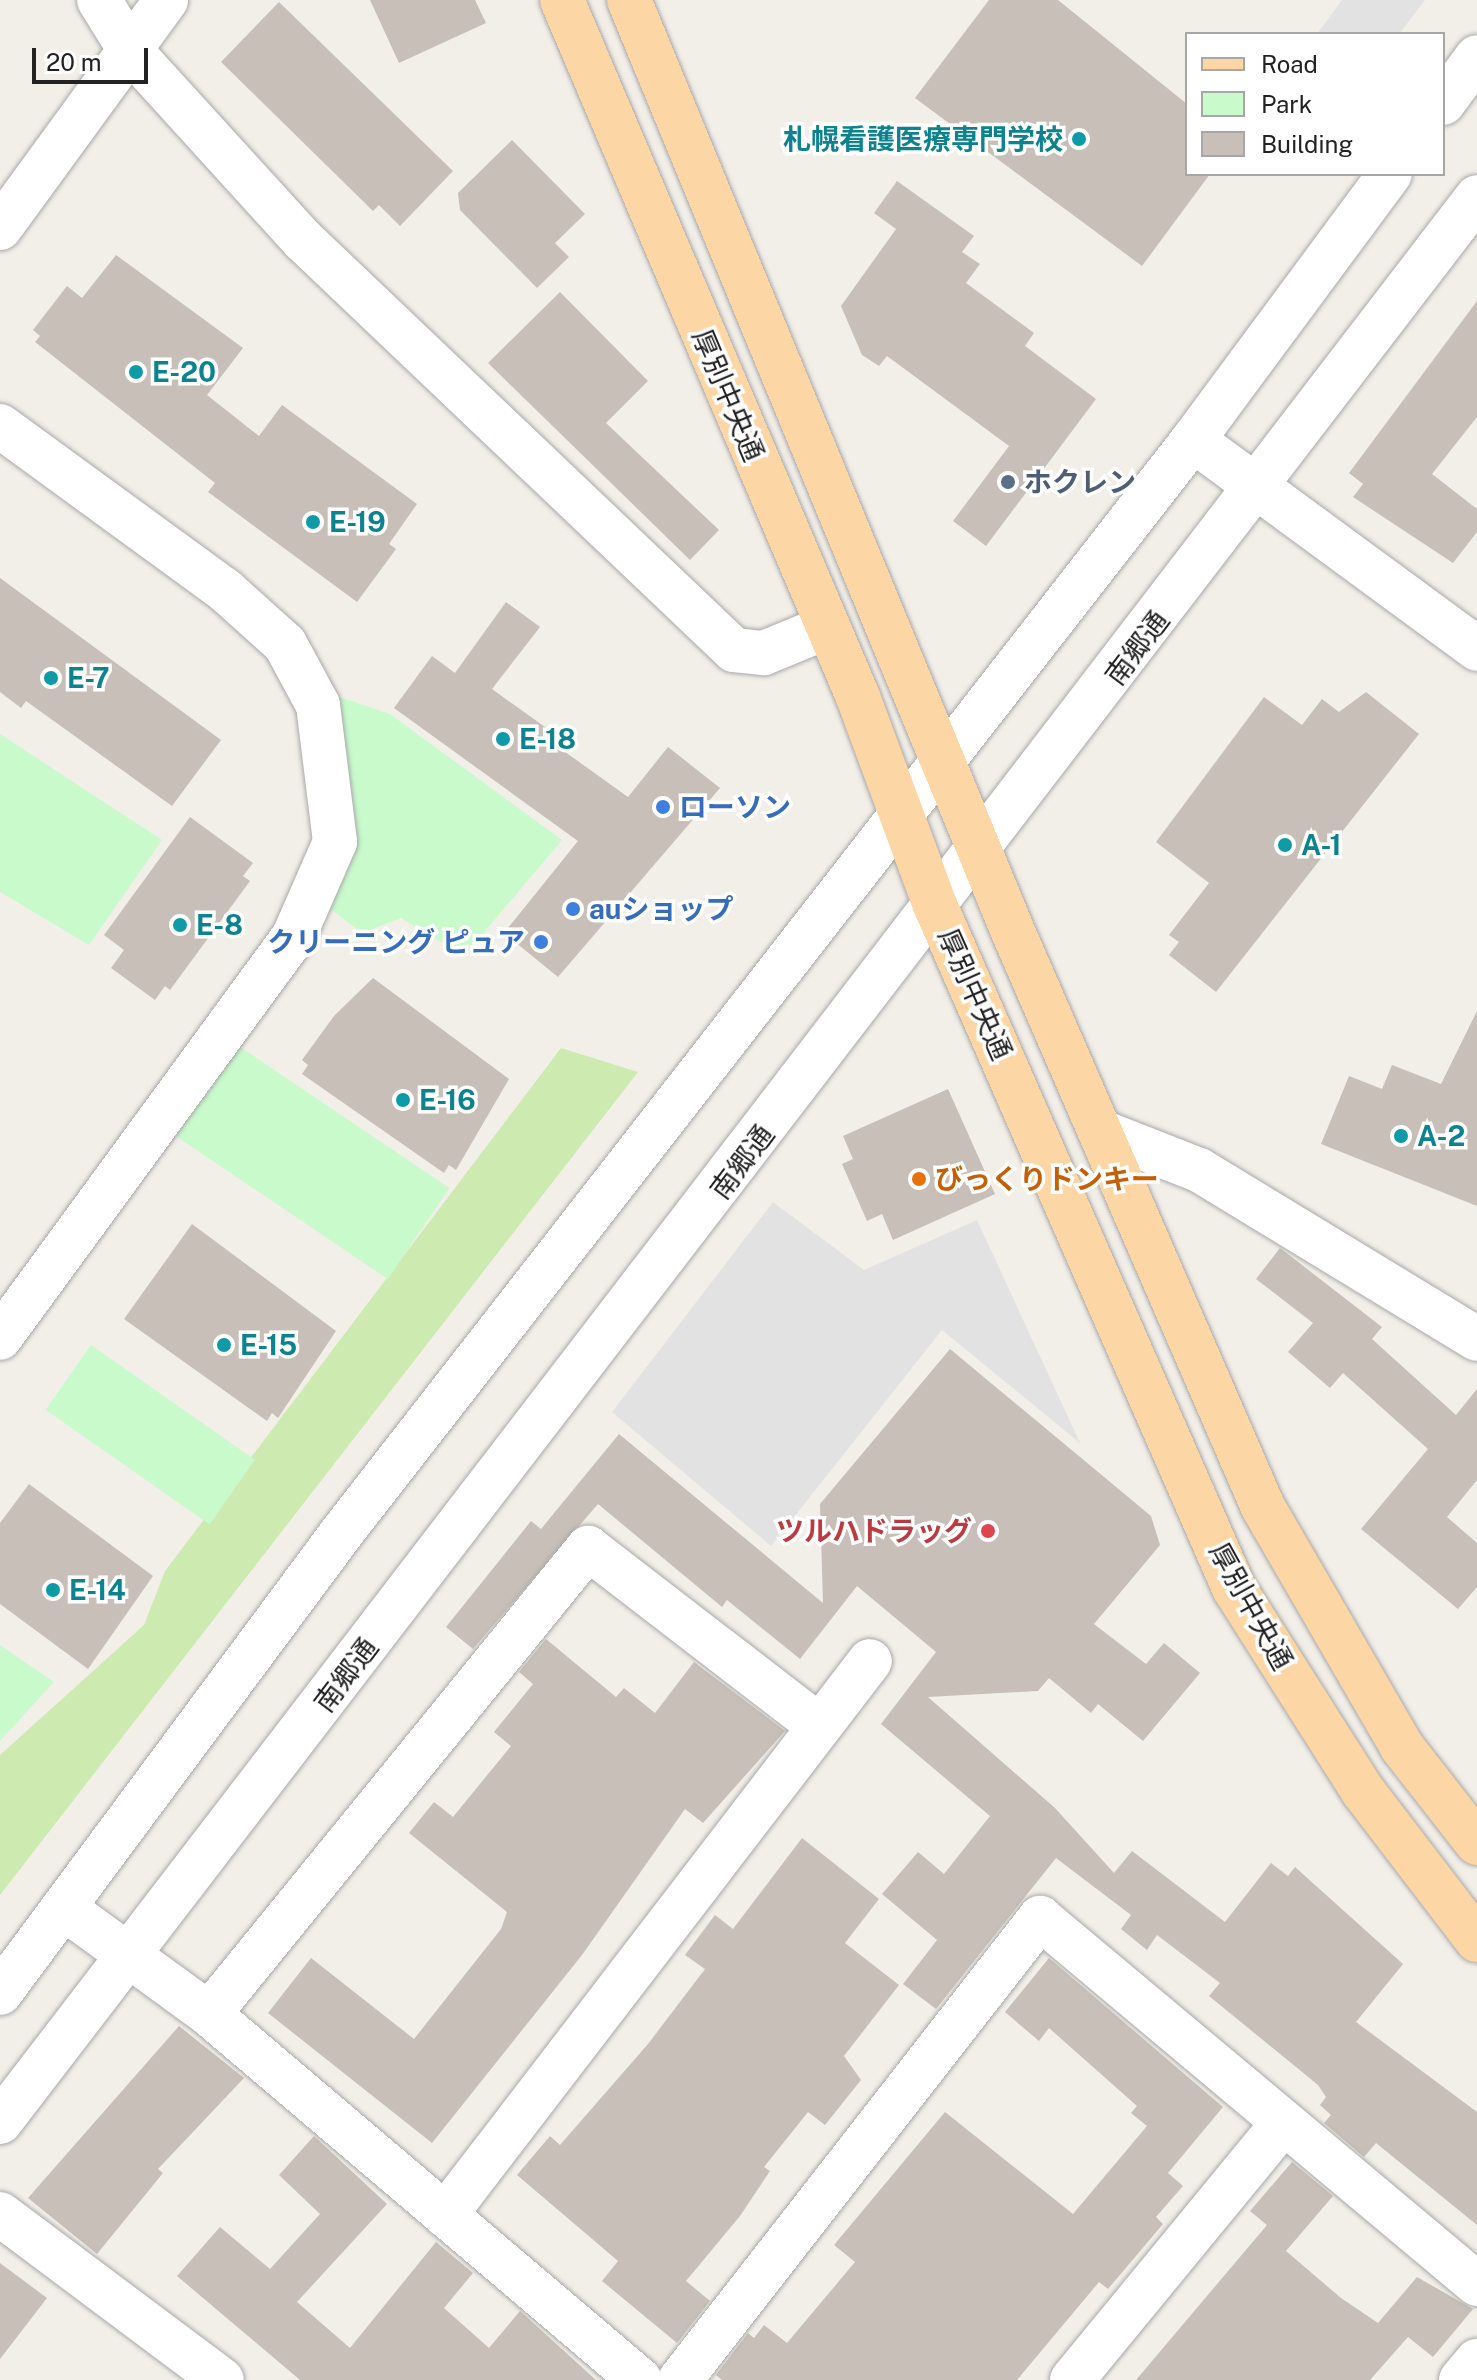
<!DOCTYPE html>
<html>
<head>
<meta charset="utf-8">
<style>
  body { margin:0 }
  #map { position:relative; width:1477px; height:2380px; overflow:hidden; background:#f2efe9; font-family:"Public Sans","Noto Sans JP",sans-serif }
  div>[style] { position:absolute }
  .grass>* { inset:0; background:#cdebb0 }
  .park>* { inset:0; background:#c8facc; transform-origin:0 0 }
  .parking>* { inset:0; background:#e2e2e2 }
  .building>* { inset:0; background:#c7bfb8 }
  .roads { filter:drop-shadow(0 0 2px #a9a9a9) drop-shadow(0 0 2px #a9a9a9) }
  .minor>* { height:44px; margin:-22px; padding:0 22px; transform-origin:22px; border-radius:22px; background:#fff }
  .major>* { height:44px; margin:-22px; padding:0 22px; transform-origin:22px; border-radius:22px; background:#fcd6a4 }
  .dots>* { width:22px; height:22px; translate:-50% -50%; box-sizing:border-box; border:4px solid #fff; border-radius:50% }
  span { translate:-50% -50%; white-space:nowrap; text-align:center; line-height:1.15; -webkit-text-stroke:7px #fff; paint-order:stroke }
  .culture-label { font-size:28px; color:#0d838f; font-weight:700 }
  .right { translate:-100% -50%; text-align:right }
  .left { translate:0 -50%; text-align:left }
  .street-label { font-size:28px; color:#222 }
  .service-label { font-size:28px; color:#4e5e75; font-weight:700 }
  .shop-label { font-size:28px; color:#366cbe; font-weight:700 }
  .food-label { font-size:28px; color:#c56008; font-weight:700 }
  .health-label { font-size:28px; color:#be3a42; font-weight:700 }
  .legend { position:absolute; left:1185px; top:32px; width:260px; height:144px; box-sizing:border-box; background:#fff; border:2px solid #a7a7a7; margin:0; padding:10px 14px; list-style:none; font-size:24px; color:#222 }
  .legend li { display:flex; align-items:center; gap:16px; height:40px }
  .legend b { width:40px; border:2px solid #a7a7a7 }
  .scale { position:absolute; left:32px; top:48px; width:116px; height:36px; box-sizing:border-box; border:4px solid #222; border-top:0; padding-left:10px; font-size:24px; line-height:28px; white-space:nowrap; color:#222; -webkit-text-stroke:6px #fff; paint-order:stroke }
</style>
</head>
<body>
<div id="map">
  <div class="grass">
    <div style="clip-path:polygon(561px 1048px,638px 1072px,0 1895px,0 1755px,144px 1625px,165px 1571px)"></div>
  </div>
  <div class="park">
    <div style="clip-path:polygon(328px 693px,390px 714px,562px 840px,464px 956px,401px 918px,362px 933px,324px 904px)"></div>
    <div style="clip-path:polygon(0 734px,162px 840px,89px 945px,0 892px)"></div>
    <div style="left:233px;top:1042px;width:261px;height:110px;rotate:34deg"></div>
    <div style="left:91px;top:1345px;width:200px;height:79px;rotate:35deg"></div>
    <div style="clip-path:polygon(0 1645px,54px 1682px,0 1741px)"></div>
  </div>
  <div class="parking">
    <div style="clip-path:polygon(1342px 0,1425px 0,1399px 34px,1317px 34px)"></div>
    <div style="clip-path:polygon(773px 1202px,864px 1270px,977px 1220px,1080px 1443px,942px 1330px,771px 1546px,612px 1412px)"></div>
  </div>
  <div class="building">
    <div style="clip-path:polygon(370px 0,475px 0,486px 23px,399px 63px)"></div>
    <div style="clip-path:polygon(989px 0,1058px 0,1187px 104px,1187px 174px,1210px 174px,1142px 266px,915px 98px)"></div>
    <div style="clip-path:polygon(279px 2px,453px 171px,400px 226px,379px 205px,373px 211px,221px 62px)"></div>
    <div style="clip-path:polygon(512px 140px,585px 214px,555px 243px,569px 257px,537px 288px,460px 210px,458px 193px)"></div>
    <div style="clip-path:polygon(897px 181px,974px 236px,962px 252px,980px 264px,966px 283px,1034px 333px,1025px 346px,1096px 399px,986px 546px,953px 521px,1009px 446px,887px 356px,879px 366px,862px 355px,841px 306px,896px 229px,874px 213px)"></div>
    <div style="clip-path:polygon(116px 255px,243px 348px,207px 395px,259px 436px,282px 405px,417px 504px,389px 544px,396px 549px,357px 602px,208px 492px,215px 483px,35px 342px,40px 336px,33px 330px,67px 286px,82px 298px)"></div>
    <div style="clip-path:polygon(560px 292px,648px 381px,606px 423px,719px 530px,690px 560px,488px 363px)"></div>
    <div style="clip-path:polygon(1477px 301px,1477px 417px,1432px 474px,1477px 509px,1477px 532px,1453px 563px,1353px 497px,1363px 484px,1349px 473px)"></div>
    <div style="clip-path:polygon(0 578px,221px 740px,172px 806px,26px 701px,21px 708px,0 692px)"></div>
    <div style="clip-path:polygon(506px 602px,540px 627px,492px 689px,566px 742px,561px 749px,628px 797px,668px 747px,720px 788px,558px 977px,504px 933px,578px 841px,394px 708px,432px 656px,455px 673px)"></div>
    <div style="clip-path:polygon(1366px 692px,1419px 734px,1216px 992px,1169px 955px,1179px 942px,1169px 935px,1209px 883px,1156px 842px,1264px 697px,1302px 725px,1322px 699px,1339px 712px)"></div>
    <div style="clip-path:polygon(190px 817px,253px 863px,243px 876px,250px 881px,170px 990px,165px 986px,155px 1000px,111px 968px,124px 950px,104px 935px)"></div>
    <div style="clip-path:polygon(373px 978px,509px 1079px,456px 1170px,449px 1165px,444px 1173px,302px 1074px,308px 1065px,302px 1060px,334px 1016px)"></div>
    <div style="clip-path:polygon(1477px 1011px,1477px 1206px,1321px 1144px,1349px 1076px,1382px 1089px,1392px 1065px,1441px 1084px)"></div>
    <div style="clip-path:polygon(948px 1089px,995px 1194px,893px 1240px,882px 1214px,867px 1221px,842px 1164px,853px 1159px,843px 1136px)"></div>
    <div style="clip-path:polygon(192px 1224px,336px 1331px,278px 1418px,272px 1413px,267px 1421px,124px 1319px)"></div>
    <div style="clip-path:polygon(1280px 1248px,1382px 1327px,1372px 1339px,1456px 1415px,1477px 1389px,1477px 1480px,1447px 1517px,1477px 1543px,1477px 1587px,1458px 1609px,1361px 1529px,1428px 1449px,1343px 1373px,1330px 1388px,1288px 1352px,1313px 1323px,1256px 1279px)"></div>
    <div style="clip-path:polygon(950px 1349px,1151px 1516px,1160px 1545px,1094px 1624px,1146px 1664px,1164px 1643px,1200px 1673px,1143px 1741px,1098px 1704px,1091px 1713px,1049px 1678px,1038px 1691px,928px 1697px,1055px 1808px,1114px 1873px,1132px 1851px,1225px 1922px,1271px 1863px,1288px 1876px,1295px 1867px,1403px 1964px,1356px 2022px,1477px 2112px,1477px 2225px,1376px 2143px,1364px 2157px,1324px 2123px,1331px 2115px,1320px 2105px,1326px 2097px,1318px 2085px,1209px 1996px,1220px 1983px,1157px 1935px,1147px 1950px,1121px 1929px,1131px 1915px,1056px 1858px,936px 2009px,903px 1984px,937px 1940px,882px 1894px,918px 1852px,944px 1874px,990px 1816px,881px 1724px,936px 1652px,857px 1586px,800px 1659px,727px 1600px,722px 1607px,598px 1504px,473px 1649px,446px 1627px,531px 1521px,541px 1529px,619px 1434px,823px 1603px,820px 1504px)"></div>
    <div style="clip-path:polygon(29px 1484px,153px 1576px,88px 1669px,0 1604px,0 1523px)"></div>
    <div style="clip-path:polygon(546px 1639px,616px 1697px,624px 1688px,655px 1713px,694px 1662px,785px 1731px,703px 1823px,685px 1809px,582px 1955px,432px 2143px,268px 2013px,311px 1958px,414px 2039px,501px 1929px,507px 1912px,409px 1833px,434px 1802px,453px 1817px,511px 1746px,494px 1732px,533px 1684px,519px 1672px)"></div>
    <div style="clip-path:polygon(802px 1838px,879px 1899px,845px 1943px,899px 1985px,844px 2056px,861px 2080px,825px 2125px,808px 2112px,764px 2167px,770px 2171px,740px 2216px,686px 2281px,710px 2301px,677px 2343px,602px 2281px,618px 2261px,517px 2175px,550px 2136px,560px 2145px,648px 2044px,705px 1969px,685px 1955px,715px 1915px,733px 1929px)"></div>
    <div style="clip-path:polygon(1049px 1958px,1223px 2107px,1168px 2173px,1183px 2186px,1156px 2217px,1163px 2224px,1108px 2289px,1099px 2282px,1017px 2380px,722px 2380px,716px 2375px,748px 2333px,754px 2338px,764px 2325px,787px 2343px,855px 2262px,834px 2245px,945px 2112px,1073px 2214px,1147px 2126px,1131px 2113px,1137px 2106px,1049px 2028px,1039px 2041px,1005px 2012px)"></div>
    <div style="clip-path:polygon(179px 2026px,244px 2078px,158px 2169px,163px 2173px,97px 2254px,28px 2198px)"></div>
    <div style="clip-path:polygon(314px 2136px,387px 2204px,297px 2302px,350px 2348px,436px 2242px,473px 2273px,444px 2308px,489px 2348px,520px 2311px,596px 2380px,300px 2380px,177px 2276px,220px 2227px,270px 2269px,320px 2214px,279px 2175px)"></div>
    <div style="clip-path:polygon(1292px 2162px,1333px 2196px,1286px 2251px,1341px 2298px,1378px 2323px,1417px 2277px,1473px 2309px,1433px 2357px,1408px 2337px,1370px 2380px,1136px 2380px,1267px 2225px,1250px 2211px)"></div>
    <div style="clip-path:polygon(0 2263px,47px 2298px,0 2359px)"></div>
  </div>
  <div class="roads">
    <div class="minor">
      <div style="left:99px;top:0;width:59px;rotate:58.2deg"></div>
      <div style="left:130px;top:50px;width:257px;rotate:47.7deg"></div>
      <div style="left:303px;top:240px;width:595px;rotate:43.57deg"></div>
      <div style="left:734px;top:650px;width:30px;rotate:6deg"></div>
      <div style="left:764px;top:653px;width:68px;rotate:-22.4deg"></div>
      <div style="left:1443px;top:103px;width:57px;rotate:-53.5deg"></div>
      <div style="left:0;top:228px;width:282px;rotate:-53.9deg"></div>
      <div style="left:0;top:426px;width:280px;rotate:36.1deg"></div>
      <div style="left:226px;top:591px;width:79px;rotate:41.9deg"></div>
      <div style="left:285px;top:644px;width:69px;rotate:61.6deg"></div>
      <div style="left:318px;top:705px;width:138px;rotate:82.9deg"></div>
      <div style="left:335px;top:842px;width:103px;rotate:113.6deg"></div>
      <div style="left:294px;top:936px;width:498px;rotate:126.2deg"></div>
      <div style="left:1193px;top:440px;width:353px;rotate:36.3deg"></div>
      <div style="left:1102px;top:1132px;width:104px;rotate:21.4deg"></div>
      <div style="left:1199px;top:1170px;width:325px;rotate:31.3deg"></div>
      <div style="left:65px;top:1909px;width:178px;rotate:36.1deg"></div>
      <div style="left:209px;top:2014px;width:565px;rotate:40.34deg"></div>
      <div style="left:0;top:1993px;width:575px;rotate:-53.41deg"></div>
      <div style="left:343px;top:1531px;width:1383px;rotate:-52.08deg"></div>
      <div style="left:1193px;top:440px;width:331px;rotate:-53.5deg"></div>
      <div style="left:209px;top:2014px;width:601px;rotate:-50.88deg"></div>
      <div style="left:588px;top:1548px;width:292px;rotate:37.6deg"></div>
      <div style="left:0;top:2122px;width:2426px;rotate:-52.5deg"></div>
      <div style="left:0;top:2214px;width:277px;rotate:36.8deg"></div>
      <div style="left:445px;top:2215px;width:698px;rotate:-52.51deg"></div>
      <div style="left:680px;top:2380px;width:586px;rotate:-52.07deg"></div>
      <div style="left:1040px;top:1918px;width:570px;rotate:39.95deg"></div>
      <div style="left:1072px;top:2380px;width:333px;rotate:-50.6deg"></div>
      <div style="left:1461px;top:2380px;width:25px;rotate:-50deg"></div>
    </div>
    <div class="major">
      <div style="left:562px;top:0;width:757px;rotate:66.99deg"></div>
      <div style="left:858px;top:697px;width:222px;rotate:69.7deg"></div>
      <div style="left:935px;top:905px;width:746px;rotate:66.36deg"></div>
      <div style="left:1234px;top:1588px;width:241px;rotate:57.6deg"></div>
      <div style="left:1363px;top:1791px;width:188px;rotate:52.6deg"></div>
      <div style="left:629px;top:0;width:1003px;rotate:67.6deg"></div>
      <div style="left:1011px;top:927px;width:632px;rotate:66.52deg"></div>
      <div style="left:1263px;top:1507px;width:277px;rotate:59.9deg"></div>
      <div style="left:1402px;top:1747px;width:122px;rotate:52deg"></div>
    </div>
  </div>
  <div class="dots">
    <div style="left:1079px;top:139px;background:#0f9aa8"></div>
    <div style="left:136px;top:372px;background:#0f9aa8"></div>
    <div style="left:1008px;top:482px;background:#5c6f8a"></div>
    <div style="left:313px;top:522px;background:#0f9aa8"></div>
    <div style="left:51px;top:678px;background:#0f9aa8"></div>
    <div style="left:503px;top:739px;background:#0f9aa8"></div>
    <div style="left:663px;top:807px;background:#3f7fe0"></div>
    <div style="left:1285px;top:845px;background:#0f9aa8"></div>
    <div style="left:573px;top:909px;background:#3f7fe0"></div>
    <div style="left:180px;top:925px;background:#0f9aa8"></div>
    <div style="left:541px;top:942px;background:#3f7fe0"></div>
    <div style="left:403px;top:1100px;background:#0f9aa8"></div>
    <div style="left:1401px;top:1136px;background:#0f9aa8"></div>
    <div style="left:919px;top:1179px;background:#e8710a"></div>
    <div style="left:224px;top:1345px;background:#0f9aa8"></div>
    <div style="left:988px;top:1531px;background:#e0444e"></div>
    <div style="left:53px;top:1590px;background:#0f9aa8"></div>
  </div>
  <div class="culture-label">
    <span class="right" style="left:1063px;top:139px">札幌看護医療専門学校</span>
    <span class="left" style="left:152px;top:372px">E-20</span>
    <span class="left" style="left:329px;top:522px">E-19</span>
    <span class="left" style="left:67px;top:678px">E-7</span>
    <span class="left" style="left:519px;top:739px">E-18</span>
    <span class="left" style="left:1301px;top:845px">A-1</span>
    <span class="left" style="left:196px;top:925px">E-8</span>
    <span class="left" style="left:419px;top:1100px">E-16</span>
    <span class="left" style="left:1417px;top:1136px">A-2</span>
    <span class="left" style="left:240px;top:1345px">E-15</span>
    <span class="left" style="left:69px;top:1590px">E-14</span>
  </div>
  <div class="street-label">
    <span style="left:728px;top:395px;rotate:67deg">厚別中央通</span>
    <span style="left:1137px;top:648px;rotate:-53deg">南郷通</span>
    <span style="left:975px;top:994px;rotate:66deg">厚別中央通</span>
    <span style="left:742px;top:1162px;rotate:-53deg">南郷通</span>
    <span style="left:1251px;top:1606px;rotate:61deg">厚別中央通</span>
    <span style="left:346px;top:1675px;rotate:-53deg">南郷通</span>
  </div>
  <div class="service-label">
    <span class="left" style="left:1024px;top:482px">ホクレン</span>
  </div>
  <div class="shop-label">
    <span class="left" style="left:679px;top:807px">ローソン</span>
    <span class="left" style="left:589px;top:909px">auショップ</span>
    <span class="right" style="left:525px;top:942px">クリーニング ピュア</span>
  </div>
  <div class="food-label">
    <span class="left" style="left:935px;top:1179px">びっくりドンキー</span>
  </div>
  <div class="health-label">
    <span class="right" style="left:972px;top:1531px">ツルハドラッグ</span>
  </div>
  <ul class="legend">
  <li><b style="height:10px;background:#fcd6a4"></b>Road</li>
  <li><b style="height:22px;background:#c8facc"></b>Park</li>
  <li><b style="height:22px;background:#c7bfb8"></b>Building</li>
  </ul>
  <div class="scale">20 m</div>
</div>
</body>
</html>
